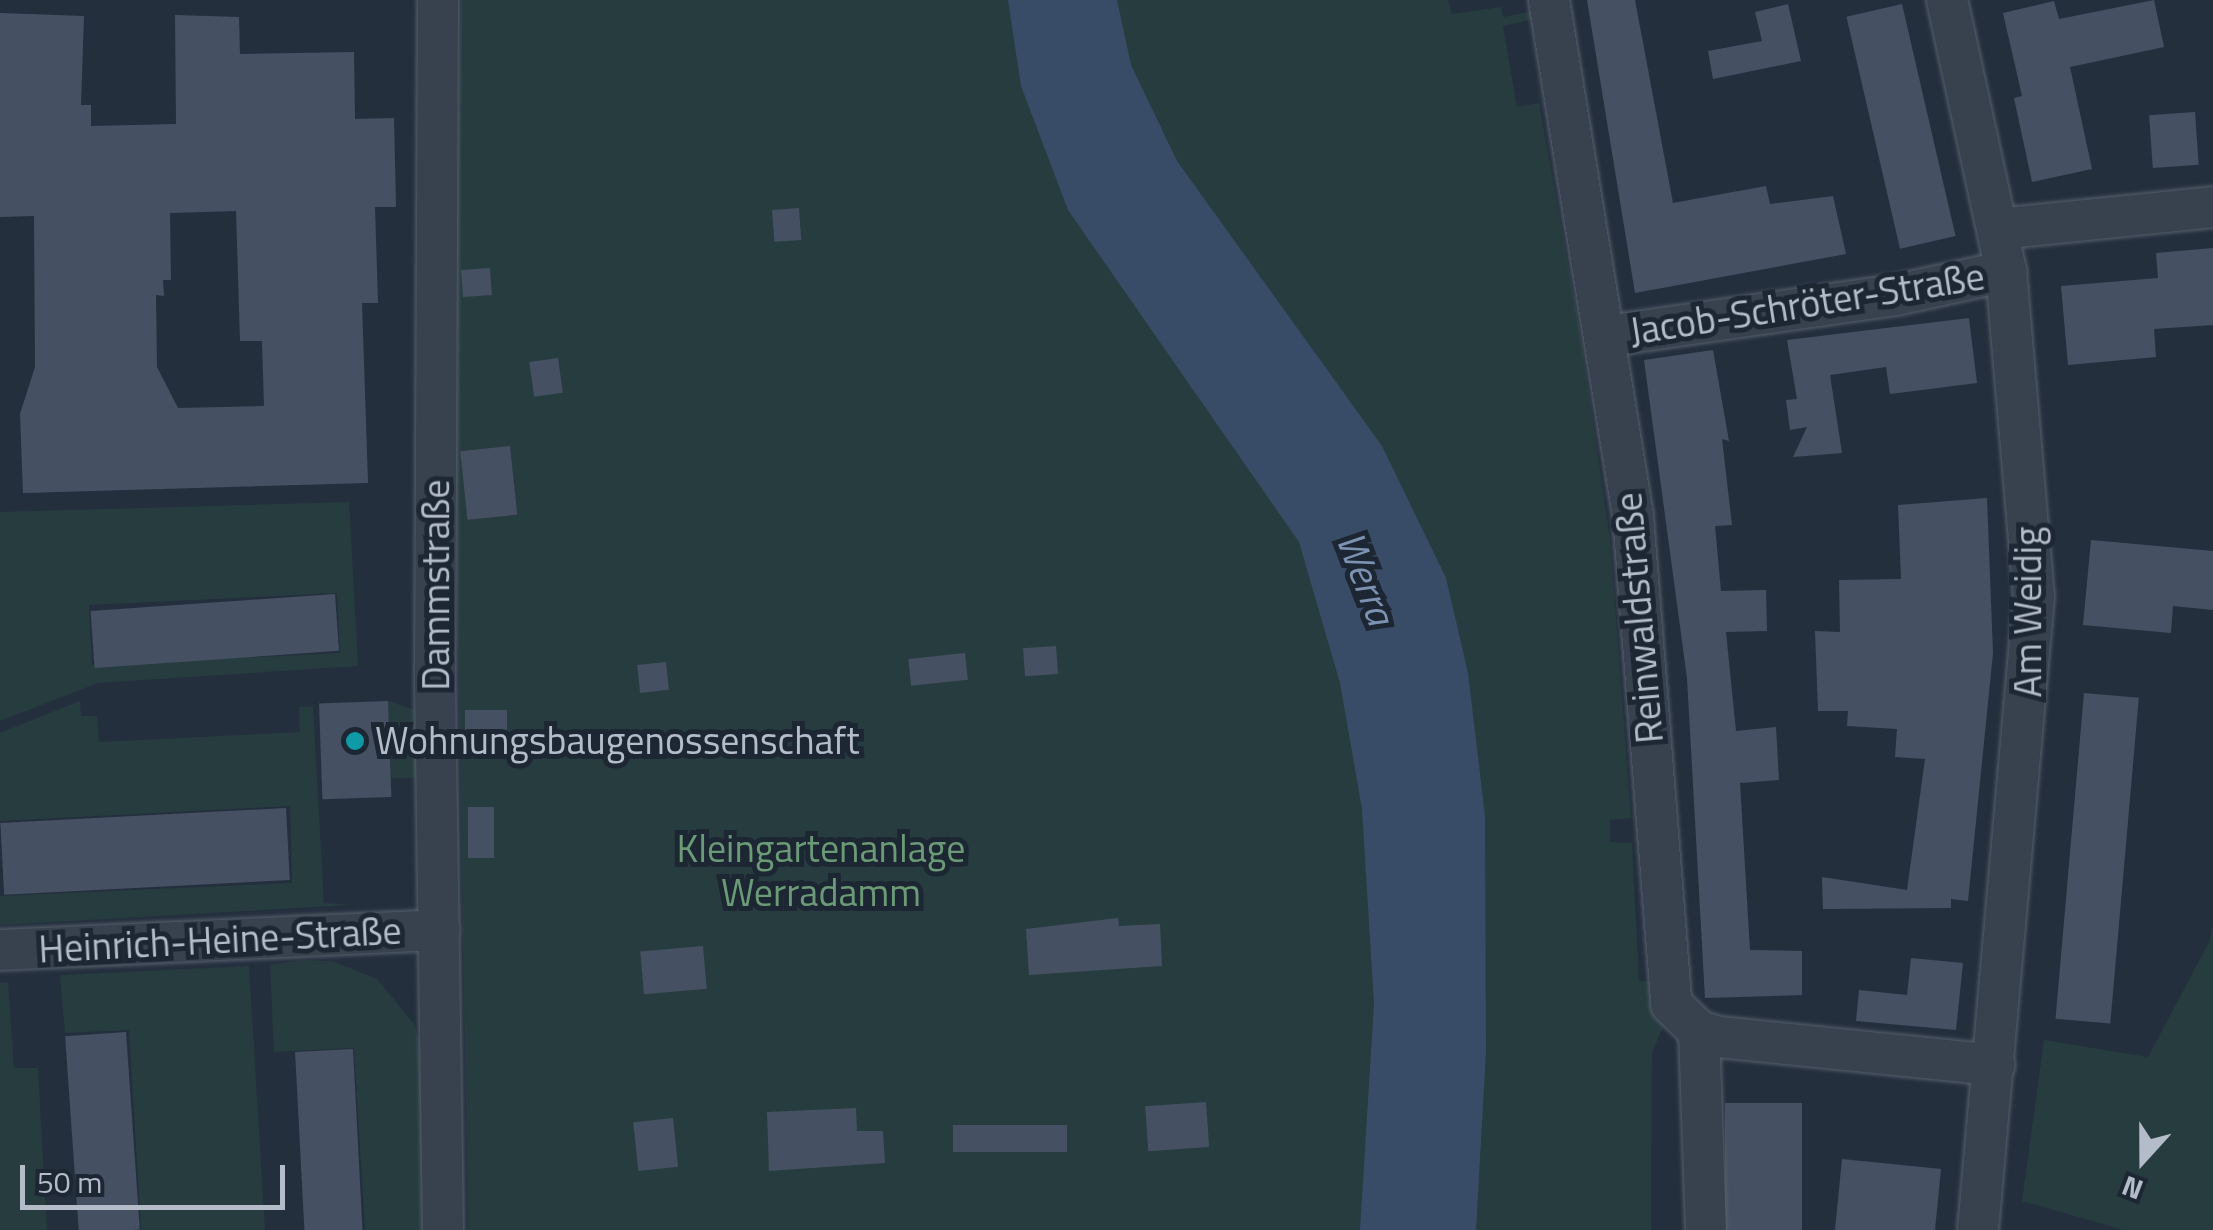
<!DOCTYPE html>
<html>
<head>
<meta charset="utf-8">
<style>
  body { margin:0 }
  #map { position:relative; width:2213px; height:1230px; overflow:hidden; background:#242f3e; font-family:"Titillium Web",sans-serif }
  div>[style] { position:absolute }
  .green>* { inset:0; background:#263c3f }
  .water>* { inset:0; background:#394c67 }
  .building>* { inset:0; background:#455162; transform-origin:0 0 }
  .roads { filter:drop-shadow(0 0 2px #565f6c) drop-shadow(0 0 2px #565f6c) }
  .minor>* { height:40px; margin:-20px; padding:0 20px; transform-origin:20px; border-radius:20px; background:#38414e }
  .dots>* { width:28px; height:28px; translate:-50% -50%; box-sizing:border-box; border:5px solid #1d2633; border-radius:50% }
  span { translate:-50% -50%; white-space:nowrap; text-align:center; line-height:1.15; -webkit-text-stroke:10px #1d2633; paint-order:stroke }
  .street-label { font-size:38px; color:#b4bcc9 }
  .poi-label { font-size:38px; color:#b4bcc9 }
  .left { translate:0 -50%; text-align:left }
  .park-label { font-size:38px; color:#6b9a76 }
  .water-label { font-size:40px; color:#7c92b1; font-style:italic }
  .north { position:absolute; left:2093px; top:1110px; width:100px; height:100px; -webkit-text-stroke:8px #1d2633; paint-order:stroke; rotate:201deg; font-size:28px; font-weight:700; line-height:40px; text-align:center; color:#b4bcc9 }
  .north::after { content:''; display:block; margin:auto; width:35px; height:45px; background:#b4bcc9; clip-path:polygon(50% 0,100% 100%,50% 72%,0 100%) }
  .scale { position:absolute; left:20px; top:1165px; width:265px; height:45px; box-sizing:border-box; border:5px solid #b4bcc9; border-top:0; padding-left:12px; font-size:30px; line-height:35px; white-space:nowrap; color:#b4bcc9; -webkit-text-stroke:8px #1d2633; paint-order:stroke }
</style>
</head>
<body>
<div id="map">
  <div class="green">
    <div style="clip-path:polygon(461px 0,1448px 0,1452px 14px,1501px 7px,1503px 17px,1534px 11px,1536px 19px,1503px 26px,1517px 107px,1539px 103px,1579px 325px,1610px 539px,1631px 818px,1610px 820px,1610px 842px,1632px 843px,1639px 981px,1652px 982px,1665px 1023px,1652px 1053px,1651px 1230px,468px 1230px,453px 330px)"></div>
    <div style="clip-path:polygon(evenodd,349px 502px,358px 666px,98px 683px,0 721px,0 512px,349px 502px,337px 593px,340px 653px,92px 665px,89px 605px,337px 593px)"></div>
    <div style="clip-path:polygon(80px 701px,81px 716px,97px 716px,99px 742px,300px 732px,299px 707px,313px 706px,324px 903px,351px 905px,0 925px,0 896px,292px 883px,290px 806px,0 821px,0 733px)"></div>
    <div style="clip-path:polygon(388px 701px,415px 710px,418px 778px,391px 778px)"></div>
    <div style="clip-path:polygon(2213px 920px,2213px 1230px,2124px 1230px,2022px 1201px,2044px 1040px,2148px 1057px,2209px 942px)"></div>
    <div style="clip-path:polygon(303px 960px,332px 961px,377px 979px,414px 1024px,421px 1048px,424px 1230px,365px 1230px,354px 1048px,274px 1052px,270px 965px)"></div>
    <div style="clip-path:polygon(249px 966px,265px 1230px,141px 1230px,129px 1030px,65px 1033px,60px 975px)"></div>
    <div style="clip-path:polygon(8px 982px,14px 1068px,38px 1068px,47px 1230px,0 1230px,0 983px)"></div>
  </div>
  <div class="water">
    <div style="clip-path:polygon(1008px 0,1117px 0,1131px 65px,1177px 161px,1382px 446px,1446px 578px,1468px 673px,1485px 816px,1486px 1051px,1476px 1230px,1360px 1230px,1374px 1004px,1362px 809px,1340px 683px,1299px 542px,1068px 210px,1021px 86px)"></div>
  </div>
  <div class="building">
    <div style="clip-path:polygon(1587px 0,1635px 0,1673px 203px,1766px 186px,1770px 204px,1833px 196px,1846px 254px,1635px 293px)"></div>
    <div style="clip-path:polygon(2154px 0,2164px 47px,2070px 67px,2092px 169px,2032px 182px,2014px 98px,2022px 96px,2003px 13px,2054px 1px,2059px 19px)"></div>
    <div style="clip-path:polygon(1788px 4px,1801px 61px,1713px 79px,1708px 51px,1762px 41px,1755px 12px)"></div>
    <div style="left:1902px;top:4px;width:238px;height:57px;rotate:77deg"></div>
    <div style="clip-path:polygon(evenodd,0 13px,84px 16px,81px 105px,91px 105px,91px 126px,176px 124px,175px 15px,239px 17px,240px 54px,354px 52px,355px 119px,394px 118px,396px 207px,375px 207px,378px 303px,362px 303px,368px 483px,23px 493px,20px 414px,35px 367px,34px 216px,0 217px,0 13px,236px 211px,240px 341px,262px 341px,264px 406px,178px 408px,157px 367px,156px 295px,164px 296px,163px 280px,171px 280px,170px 213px,236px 211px)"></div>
    <div style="left:2195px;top:112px;width:53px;height:46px;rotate:86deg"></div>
    <div style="left:799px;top:208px;width:32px;height:27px;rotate:86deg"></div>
    <div style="clip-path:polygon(2213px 248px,2213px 325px,2154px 329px,2156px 357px,2068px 365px,2061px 286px,2158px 278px,2156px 253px)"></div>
    <div style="left:490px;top:268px;width:27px;height:29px;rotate:86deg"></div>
    <div style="clip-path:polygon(1969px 318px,1977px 383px,1890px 394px,1886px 367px,1830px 375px,1842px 453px,1793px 457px,1807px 427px,1790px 430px,1786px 400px,1797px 399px,1787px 340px)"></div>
    <div style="clip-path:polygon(1713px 350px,1729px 441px,1722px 439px,1732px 525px,1715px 526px,1721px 591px,1766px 590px,1767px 631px,1726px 632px,1736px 731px,1776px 727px,1779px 780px,1740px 783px,1750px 950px,1802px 951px,1802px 995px,1705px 998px,1687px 678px,1644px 360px)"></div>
    <div style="left:558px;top:358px;width:35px;height:29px;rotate:82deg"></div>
    <div style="left:510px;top:446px;width:69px;height:50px;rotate:84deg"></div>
    <div style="clip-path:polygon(1987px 498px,1993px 653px,1968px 901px,1951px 899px,1951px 908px,1823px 909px,1822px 877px,1907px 890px,1925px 759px,1895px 757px,1897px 729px,1847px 726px,1848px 711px,1818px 711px,1815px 631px,1840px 632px,1839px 580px,1901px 579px,1898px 505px)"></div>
    <div style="clip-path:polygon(2091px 540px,2213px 551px,2213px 610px,2173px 606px,2171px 633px,2083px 625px)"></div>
    <div style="left:335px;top:594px;width:57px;height:245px;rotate:86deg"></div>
    <div style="left:1056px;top:646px;width:28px;height:33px;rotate:86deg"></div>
    <div style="left:965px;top:653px;width:27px;height:57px;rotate:84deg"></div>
    <div style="left:666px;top:662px;width:28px;height:29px;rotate:84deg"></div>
    <div style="left:2084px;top:693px;width:55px;height:327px;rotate:5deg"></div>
    <div style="left:388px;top:701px;width:96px;height:69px;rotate:88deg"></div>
    <div style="left:465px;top:710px;width:42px;height:36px"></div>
    <div style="left:468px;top:807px;width:26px;height:51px"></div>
    <div style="left:286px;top:808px;width:72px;height:286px;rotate:87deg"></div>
    <div style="clip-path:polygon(1118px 918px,1119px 926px,1160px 924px,1162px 966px,1029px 975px,1026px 929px)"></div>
    <div style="left:703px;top:946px;width:43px;height:63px;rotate:85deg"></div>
    <div style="clip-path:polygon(1911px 958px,1963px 963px,1956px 1030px,1856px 1021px,1859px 990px,1907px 995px)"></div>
    <div style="left:126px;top:1032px;width:198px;height:61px;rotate:86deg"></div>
    <div style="left:353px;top:1049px;width:181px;height:58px;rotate:87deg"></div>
    <div style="left:1206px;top:1102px;width:45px;height:61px;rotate:86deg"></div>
    <div style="left:1802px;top:1103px;width:127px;height:77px;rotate:90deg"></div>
    <div style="clip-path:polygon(856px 1108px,857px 1131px,883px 1131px,885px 1163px,769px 1171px,767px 1112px)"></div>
    <div style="left:673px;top:1118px;width:49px;height:40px;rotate:84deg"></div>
    <div style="left:1067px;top:1125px;width:27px;height:114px;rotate:90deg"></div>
    <div style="clip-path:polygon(1842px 1159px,1941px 1169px,1935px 1230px,1835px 1230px)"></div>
  </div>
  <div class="roads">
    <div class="minor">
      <div style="left:438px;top:0;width:681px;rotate:90.25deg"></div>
      <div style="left:435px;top:681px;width:549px;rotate:89.17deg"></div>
      <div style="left:1549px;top:0;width:523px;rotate:80.75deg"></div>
      <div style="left:1633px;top:516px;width:489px;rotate:85.5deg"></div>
      <div style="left:1671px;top:1004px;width:39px;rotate:44deg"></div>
      <div style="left:1699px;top:1031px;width:21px;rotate:17deg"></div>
      <div style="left:1719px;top:1037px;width:277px;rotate:5.8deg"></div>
      <div style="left:1947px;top:0;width:277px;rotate:77.7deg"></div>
      <div style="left:2006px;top:271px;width:326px;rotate:85.1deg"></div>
      <div style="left:2034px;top:596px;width:636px;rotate:95.05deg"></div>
      <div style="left:1998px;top:229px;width:216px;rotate:-5.8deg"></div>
      <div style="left:1607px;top:336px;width:292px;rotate:-8.1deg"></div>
      <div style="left:1896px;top:295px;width:113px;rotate:-12.3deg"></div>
      <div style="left:0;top:950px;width:440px;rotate:-2.6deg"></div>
      <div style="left:1699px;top:1031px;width:199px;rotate:88deg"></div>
    </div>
  </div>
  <div class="dots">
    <div style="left:355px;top:741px;background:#0f9aa8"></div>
  </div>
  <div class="street-label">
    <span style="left:1807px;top:304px;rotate:-9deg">Jacob-Schröter-Straße</span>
    <span style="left:436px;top:585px;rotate:-90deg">Dammstraße</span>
    <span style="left:2028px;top:612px;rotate:-90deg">Am Weidig</span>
    <span style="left:1639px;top:618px;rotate:-95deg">Reinwaldstraße</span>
    <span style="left:220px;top:940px;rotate:-3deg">Heinrich-Heine-Straße</span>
  </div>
  <div class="poi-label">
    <span class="left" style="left:375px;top:741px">Wohnungsbaugenossenschaft</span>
  </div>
  <div class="park-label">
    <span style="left:821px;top:871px">Kleingartenanlage<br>Werradamm</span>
  </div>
  <div class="water-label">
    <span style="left:1366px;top:578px;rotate:69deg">Werra</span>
  </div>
  <div class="north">N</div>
  <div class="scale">50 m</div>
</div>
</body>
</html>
